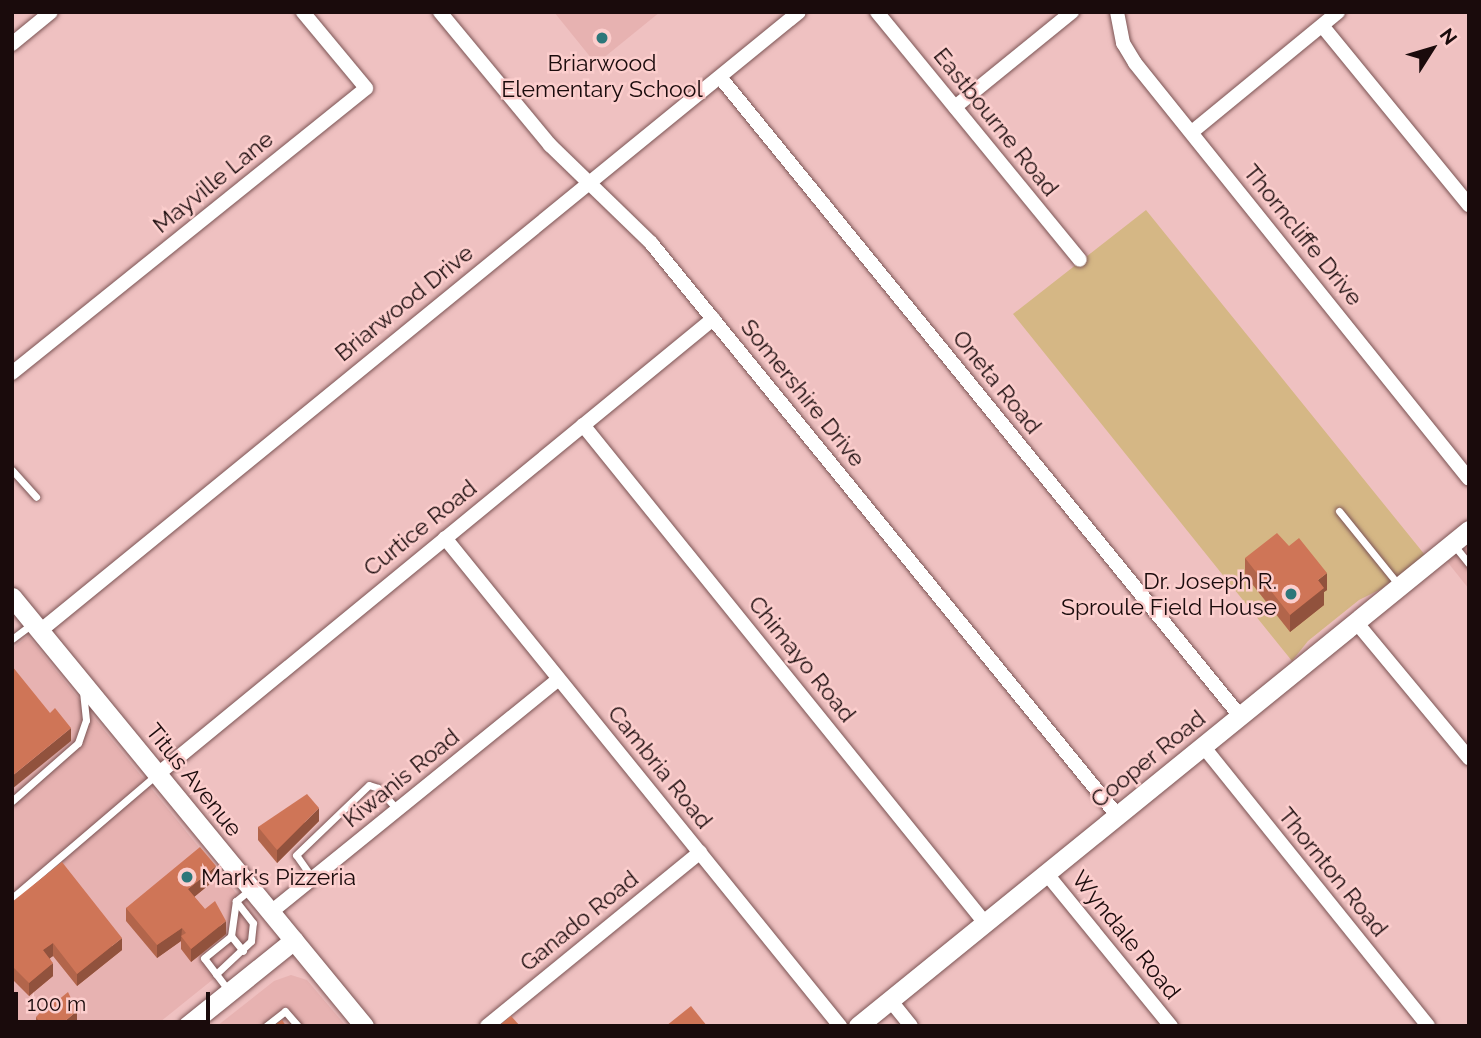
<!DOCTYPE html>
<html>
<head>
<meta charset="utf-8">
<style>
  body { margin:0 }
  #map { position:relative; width:1481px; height:1038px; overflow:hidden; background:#efc1c1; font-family:Raleway,sans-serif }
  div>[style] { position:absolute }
  .built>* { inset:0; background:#e7b2b1 }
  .green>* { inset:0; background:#d5b785 }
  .roads { filter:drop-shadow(0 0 2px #7b5454) drop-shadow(0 0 2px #7b5454) }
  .lane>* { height:7px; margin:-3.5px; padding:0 3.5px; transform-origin:3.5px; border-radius:3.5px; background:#fff }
  .street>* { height:14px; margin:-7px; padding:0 7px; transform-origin:7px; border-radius:7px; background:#fff }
  .secondary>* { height:19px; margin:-9.5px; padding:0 9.5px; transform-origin:9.5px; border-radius:9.5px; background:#fff }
  .wall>* { inset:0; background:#b2654b }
  .shaded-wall>* { inset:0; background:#91523d }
  .building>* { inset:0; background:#cf7557 }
  .dots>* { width:19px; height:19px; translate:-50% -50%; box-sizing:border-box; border:4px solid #fccecd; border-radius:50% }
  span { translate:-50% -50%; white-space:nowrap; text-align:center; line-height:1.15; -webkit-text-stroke:5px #fccecd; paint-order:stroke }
  .poi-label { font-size:23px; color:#1a0b0c }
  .right { translate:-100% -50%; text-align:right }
  .left { translate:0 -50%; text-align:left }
  .street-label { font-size:23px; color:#1a0b0c }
  .frame { position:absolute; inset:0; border:14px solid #1a0b0c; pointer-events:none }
  .north { position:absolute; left:1397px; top:14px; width:70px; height:70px; -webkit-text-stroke:5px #fccecd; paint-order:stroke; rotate:53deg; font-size:19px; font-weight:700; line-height:28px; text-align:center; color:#1a0b0c }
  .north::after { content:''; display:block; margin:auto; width:24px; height:32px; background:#1a0b0c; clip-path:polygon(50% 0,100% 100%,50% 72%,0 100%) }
  .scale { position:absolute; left:14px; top:992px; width:196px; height:32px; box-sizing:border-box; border:4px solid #1a0b0c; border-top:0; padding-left:9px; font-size:21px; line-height:24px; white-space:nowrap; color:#1a0b0c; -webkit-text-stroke:5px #fccecd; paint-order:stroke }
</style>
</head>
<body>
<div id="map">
  <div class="built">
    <div style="clip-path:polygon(554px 12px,660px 12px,596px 64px)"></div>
    <div style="clip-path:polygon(1469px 540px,1469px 589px,1445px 559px)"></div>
    <div style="clip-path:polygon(28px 636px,257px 919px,257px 944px,155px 1026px,25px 1026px,20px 1021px,12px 1025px,12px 649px)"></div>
    <div style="clip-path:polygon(291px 975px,307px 980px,346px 1026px,217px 1026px,274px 981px)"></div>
  </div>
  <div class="green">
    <div style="clip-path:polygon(1146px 210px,1425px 555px,1381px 589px,1359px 600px,1308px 641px,1292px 661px,1013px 314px)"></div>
  </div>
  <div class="roads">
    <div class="lane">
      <div style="left:12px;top:470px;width:36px;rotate:48deg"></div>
      <div style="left:1339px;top:511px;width:94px;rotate:51.1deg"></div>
      <div style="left:1453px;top:544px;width:26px;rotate:51deg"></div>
      <div style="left:12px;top:639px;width:26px;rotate:-37deg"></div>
      <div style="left:12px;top:801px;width:88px;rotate:-41.3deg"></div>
      <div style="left:78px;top:743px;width:24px;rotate:-71deg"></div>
      <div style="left:86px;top:720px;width:27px;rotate:-96deg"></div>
      <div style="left:313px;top:879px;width:29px;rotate:-125deg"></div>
      <div style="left:296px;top:855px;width:101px;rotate:-43.8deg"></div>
      <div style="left:369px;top:785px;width:9px;rotate:18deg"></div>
      <div style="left:378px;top:788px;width:28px;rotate:48deg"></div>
      <div style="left:12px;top:898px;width:188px;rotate:-40.5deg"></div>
      <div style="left:231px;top:936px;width:19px;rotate:51deg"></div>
      <div style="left:216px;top:974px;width:48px;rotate:-43.3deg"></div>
      <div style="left:251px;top:941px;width:18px;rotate:-84deg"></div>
      <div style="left:253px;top:923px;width:28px;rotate:-128deg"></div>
      <div style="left:229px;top:991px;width:41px;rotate:-127.1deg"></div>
      <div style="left:204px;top:958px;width:35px;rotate:-39deg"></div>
      <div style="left:231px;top:936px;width:35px;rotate:-82deg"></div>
      <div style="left:236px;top:901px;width:19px;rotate:-39deg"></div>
      <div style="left:266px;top:1026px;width:24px;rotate:-38deg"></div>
      <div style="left:285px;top:1011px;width:20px;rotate:49deg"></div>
    </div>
    <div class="street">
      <div style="left:440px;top:12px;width:173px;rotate:50.4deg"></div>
      <div style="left:550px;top:145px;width:141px;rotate:44.1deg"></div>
      <div style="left:651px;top:243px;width:738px;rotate:50.83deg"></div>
      <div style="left:877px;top:12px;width:320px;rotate:50.7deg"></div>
      <div style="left:1117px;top:12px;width:32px;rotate:79deg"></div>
      <div style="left:1123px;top:43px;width:23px;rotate:59deg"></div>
      <div style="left:1135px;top:63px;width:533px;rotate:51.24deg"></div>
      <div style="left:1324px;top:28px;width:229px;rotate:50.7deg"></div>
      <div style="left:12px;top:44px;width:50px;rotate:-39.4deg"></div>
      <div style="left:720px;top:77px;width:824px;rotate:50.86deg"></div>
      <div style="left:955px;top:107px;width:151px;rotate:-39.1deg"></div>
      <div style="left:1192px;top:132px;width:189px;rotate:-39.4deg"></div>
      <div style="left:12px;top:373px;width:454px;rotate:-38.8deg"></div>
      <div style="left:366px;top:88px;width:99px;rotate:-129.7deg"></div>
      <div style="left:583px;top:425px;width:640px;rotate:51.09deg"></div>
      <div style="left:445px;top:538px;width:628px;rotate:51.01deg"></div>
      <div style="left:1356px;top:622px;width:177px;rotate:50.3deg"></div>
      <div style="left:40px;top:631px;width:979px;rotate:-39.2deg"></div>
      <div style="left:1203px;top:746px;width:359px;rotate:51.2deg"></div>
      <div style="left:158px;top:774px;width:718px;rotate:-39.35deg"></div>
      <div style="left:1046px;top:873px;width:198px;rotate:50.8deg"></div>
      <div style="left:271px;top:912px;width:370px;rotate:-39deg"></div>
      <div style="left:890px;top:1000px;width:33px;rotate:51deg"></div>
      <div style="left:487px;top:1026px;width:275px;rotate:-39.2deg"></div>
    </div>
    <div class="secondary">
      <div style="left:12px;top:597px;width:555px;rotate:50.63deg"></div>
      <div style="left:187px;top:1026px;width:137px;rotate:-38.8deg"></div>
      <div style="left:858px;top:1026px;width:787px;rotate:-39.07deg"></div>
    </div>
  </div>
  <div class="wall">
    <div style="clip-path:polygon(1245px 558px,1327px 590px,1324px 592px,1324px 605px,1290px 632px,1245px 575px)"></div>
    <div style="clip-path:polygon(319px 821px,277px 863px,258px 840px,258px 827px)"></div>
    <div style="clip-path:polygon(216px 879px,194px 897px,226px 934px,191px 962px,181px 949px,181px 941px,157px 958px,126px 921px,126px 908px)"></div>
    <div style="clip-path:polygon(12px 902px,122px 950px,77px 986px,53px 956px,50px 958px,53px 976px,29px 996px,12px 979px)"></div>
    <div style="clip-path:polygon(36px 1017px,77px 1024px,74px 1026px,36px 1026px)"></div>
  </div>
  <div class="shaded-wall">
    <div style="clip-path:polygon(1327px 573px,1327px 590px,1324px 592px,1324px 605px,1290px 632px,1290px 615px,1318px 580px)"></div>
    <div style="clip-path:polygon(71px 728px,71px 741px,12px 789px,12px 776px)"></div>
    <div style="clip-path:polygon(319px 808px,319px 821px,277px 863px,277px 850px)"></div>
    <div style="clip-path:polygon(216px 866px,216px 879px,188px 902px,188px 889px)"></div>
    <div style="clip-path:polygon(226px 921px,226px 934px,191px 962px,191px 949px)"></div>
    <div style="clip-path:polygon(182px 928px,181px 941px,157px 958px,157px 945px)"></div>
    <div style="clip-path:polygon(122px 938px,122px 950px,77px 986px,77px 974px)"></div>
    <div style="clip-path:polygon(53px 943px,53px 956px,43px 963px,43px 950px)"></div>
    <div style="clip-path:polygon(53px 963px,53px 976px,29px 996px,29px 983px)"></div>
    <div style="clip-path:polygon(77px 1011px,77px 1024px,74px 1026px,59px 1026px)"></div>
  </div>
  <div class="building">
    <div style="clip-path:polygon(1277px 533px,1289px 546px,1299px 538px,1327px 573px,1318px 580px,1324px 588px,1290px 615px,1245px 558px)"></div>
    <div style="clip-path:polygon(12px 666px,50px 713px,55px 708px,71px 728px,12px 776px)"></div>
    <div style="clip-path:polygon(307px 794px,319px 808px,277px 850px,258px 827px)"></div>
    <div style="clip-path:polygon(200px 847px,216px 866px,188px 889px,205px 909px,215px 901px,226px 921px,191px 949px,181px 936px,186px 933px,182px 928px,157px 945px,126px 908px)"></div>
    <div style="clip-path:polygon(62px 862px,122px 938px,77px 974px,53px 943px,43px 950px,53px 963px,29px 983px,12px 966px,12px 902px)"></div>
    <div style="clip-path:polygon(68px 992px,77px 1011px,59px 1026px,43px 1026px,36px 1017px,54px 998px,57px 1001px)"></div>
    <div style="clip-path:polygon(691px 1006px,707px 1026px,666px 1026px)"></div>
    <div style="clip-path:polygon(511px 1016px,520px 1026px,499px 1026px)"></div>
    <div style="clip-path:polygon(282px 1020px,286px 1026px,274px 1026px)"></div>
  </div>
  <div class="dots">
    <div style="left:602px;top:38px;background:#2d777a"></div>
    <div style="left:1291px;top:594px;background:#2d777a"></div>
    <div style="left:187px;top:877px;background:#2d777a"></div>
  </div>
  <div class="poi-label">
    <span style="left:602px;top:76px">Briarwood<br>Elementary School</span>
    <span class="right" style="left:1277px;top:594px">Dr. Joseph R.<br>Sproule Field House</span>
    <span class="left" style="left:201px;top:877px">Mark's Pizzeria</span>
  </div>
  <div class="street-label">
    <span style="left:996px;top:122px;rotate:51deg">Eastbourne Road</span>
    <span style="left:213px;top:182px;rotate:-39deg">Mayville Lane</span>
    <span style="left:1303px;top:235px;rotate:51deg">Thorncliffe Drive</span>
    <span style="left:404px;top:303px;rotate:-39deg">Briarwood Drive</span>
    <span style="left:997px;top:382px;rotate:51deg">Oneta Road</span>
    <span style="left:803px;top:393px;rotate:51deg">Somershire Drive</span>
    <span style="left:420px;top:528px;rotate:-39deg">Curtice Road</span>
    <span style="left:802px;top:659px;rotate:51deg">Chimayo Road</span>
    <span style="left:1148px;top:759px;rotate:-39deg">Cooper Road</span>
    <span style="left:660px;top:767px;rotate:51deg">Cambria Road</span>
    <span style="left:401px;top:778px;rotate:-39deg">Kiwanis Road</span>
    <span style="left:194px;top:780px;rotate:51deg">Titus Avenue</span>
    <span style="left:1333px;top:872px;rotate:51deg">Thornton Road</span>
    <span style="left:579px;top:921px;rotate:-39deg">Ganado Road</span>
    <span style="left:1126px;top:935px;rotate:51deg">Wyndale Road</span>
  </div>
  <div class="frame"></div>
  <div class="north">N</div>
  <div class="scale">100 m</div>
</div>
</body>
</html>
